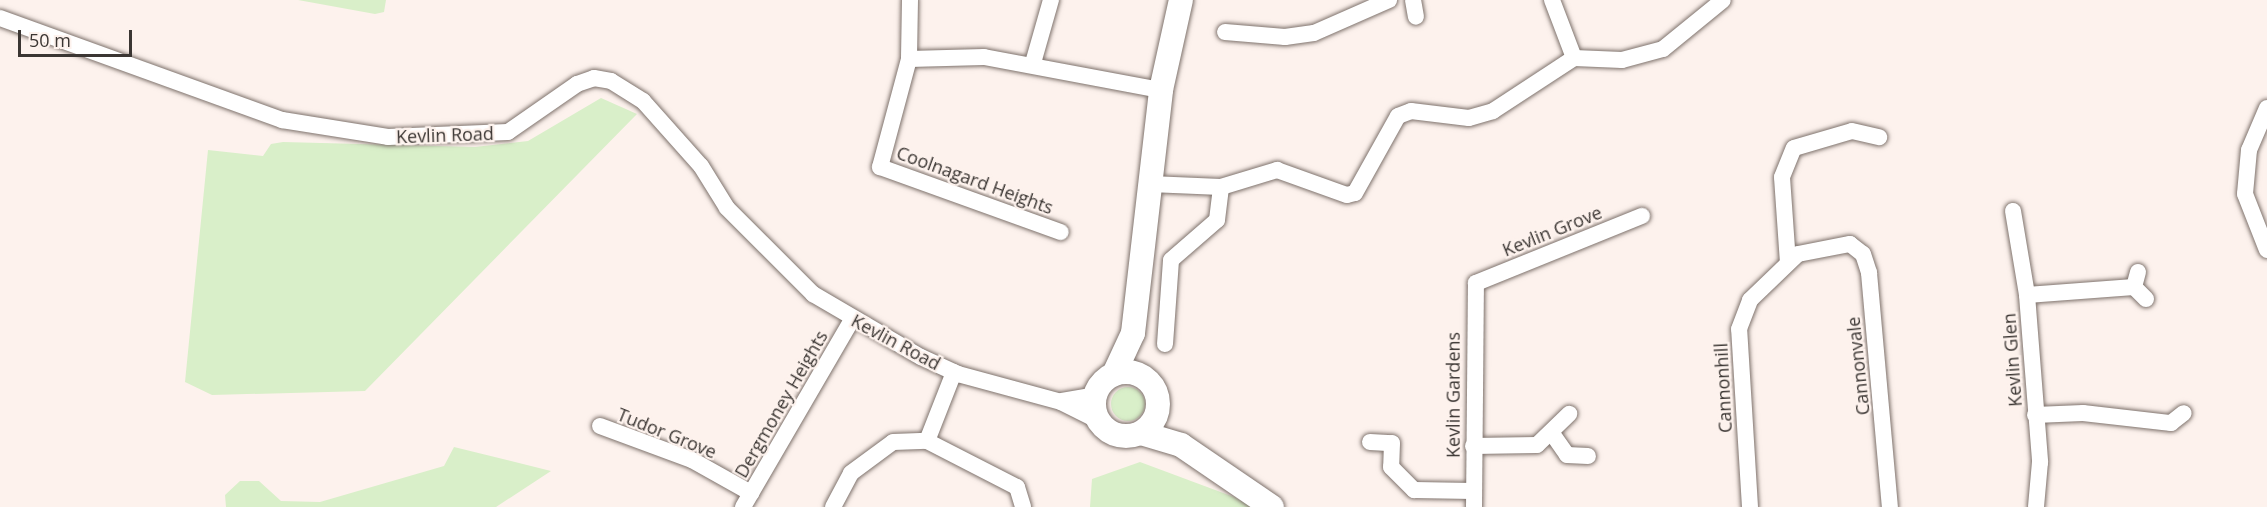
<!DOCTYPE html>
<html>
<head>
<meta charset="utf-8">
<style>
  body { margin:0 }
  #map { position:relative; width:2267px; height:507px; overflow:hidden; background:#fdf2ed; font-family:"Open Sans",sans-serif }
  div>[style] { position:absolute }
  .green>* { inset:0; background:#d9efc9 }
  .round { border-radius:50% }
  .roads { filter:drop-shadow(0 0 2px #7e726c) drop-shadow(0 0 2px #7e726c) }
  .street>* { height:16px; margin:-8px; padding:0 8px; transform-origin:8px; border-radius:8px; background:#fff }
  .secondary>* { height:24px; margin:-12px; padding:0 12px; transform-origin:12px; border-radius:12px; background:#fff }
  .secondary>.ring { margin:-12px; padding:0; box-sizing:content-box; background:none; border:24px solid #fff; border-radius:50% }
  span { translate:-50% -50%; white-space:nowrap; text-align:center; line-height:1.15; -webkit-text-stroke:4.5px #fdf2ed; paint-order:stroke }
  .street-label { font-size:18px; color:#3b3633 }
  .scale { position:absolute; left:18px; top:30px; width:114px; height:27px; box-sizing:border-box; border:3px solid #3b3633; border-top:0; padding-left:8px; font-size:18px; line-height:21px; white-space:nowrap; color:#3b3633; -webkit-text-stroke:4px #fdf2ed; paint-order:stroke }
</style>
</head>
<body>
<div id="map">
  <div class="green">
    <div style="clip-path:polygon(298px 0,386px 0,384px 12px,375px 14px)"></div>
    <div style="clip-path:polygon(601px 98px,637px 114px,365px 391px,212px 395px,185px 382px,208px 150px,263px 156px,271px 144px,283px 142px,475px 147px,528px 141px)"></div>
    <div class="round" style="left:1111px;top:387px;width:34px;height:34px"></div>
    <div style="clip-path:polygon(454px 447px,551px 471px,496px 507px,226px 507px,225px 495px,240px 481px,259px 481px,281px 501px,320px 502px,444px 466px)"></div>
    <div style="clip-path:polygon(1140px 462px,1234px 497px,1253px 507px,1090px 507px,1092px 479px)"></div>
  </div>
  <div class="roads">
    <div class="street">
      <div style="left:910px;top:0;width:59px;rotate:91deg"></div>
      <div style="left:909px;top:59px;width:112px;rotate:105deg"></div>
      <div style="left:880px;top:167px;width:192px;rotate:19.8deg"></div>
      <div style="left:1413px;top:0;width:17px;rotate:80deg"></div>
      <div style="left:1552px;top:0;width:62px;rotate:69.2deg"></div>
      <div style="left:0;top:18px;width:300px;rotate:19.9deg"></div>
      <div style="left:282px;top:120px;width:107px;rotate:9.1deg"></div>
      <div style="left:388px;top:137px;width:120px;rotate:-2.4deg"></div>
      <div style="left:508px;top:132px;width:84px;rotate:-34.8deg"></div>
      <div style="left:577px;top:84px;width:18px;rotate:-19deg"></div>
      <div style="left:594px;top:78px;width:17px;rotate:10deg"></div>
      <div style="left:611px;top:81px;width:38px;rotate:32deg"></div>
      <div style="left:643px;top:101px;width:87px;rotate:48.3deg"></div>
      <div style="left:701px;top:166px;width:49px;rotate:58.2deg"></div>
      <div style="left:727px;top:208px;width:122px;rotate:45deg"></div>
      <div style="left:813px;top:294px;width:125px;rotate:30.3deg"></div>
      <div style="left:921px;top:357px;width:41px;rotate:24.7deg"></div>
      <div style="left:958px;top:374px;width:107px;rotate:15.2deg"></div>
      <div style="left:1061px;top:402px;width:42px;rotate:26.6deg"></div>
      <div style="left:1225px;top:32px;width:60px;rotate:4.8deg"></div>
      <div style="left:1285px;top:37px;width:29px;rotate:-8deg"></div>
      <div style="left:1314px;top:33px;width:82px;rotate:-23.7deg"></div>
      <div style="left:1574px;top:58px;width:48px;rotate:2.4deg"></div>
      <div style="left:1622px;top:60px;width:42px;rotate:-15deg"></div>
      <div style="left:1663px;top:49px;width:77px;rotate:-39.2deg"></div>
      <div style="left:909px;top:59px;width:75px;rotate:-1.5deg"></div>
      <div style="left:984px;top:57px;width:180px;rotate:10.6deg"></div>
      <div style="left:1033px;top:63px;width:66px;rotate:-74.1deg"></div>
      <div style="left:2267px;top:108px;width:46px;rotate:113.2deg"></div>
      <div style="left:2249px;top:150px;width:44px;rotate:95.2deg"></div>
      <div style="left:2245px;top:194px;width:60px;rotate:68.6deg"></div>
      <div style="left:1150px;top:184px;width:71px;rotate:2.4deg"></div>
      <div style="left:1221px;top:187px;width:59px;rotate:-16.9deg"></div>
      <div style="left:1277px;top:170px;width:74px;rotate:19.7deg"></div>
      <div style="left:1347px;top:195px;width:8px;rotate:-14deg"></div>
      <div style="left:1355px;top:193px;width:88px;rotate:-60.8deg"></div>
      <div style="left:1398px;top:116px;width:14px;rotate:-21deg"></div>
      <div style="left:1411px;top:111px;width:58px;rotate:6.9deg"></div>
      <div style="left:1469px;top:118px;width:25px;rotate:-16deg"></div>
      <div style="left:1493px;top:111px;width:97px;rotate:-33.2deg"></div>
      <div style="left:2013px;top:211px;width:85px;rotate:80.5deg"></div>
      <div style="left:2027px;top:295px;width:168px;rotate:85.5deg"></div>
      <div style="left:2040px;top:462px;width:45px;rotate:95.1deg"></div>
      <div style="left:1788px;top:263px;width:86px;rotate:-94deg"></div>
      <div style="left:1782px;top:177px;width:31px;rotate:-68deg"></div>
      <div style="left:1794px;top:148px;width:60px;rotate:-16.3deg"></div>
      <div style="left:1852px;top:131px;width:28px;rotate:13deg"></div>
      <div style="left:2138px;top:272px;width:16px;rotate:105deg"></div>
      <div style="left:2134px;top:287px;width:17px;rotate:45deg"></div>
      <div style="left:2027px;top:295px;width:107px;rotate:-4.3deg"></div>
      <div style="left:1165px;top:344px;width:84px;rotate:-85.9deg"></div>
      <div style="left:1171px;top:260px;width:61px;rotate:-41deg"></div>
      <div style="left:1217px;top:220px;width:33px;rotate:-83deg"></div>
      <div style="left:1062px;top:401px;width:34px;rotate:-10deg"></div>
      <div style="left:2035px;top:415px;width:48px;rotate:-2.4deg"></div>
      <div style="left:2083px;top:413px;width:89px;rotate:6.5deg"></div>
      <div style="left:2171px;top:423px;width:16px;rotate:-38deg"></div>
      <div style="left:600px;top:426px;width:98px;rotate:20.3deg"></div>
      <div style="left:692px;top:460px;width:68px;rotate:29.2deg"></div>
      <div style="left:1551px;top:432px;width:28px;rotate:55deg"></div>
      <div style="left:1567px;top:455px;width:21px;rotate:3deg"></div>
      <div style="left:927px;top:441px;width:101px;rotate:27.1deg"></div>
      <div style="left:1017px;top:487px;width:21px;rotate:73deg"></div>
      <div style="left:1370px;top:442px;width:22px;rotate:3deg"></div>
      <div style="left:1392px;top:443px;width:24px;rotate:92deg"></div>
      <div style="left:1391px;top:467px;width:33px;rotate:45deg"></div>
      <div style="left:1414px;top:490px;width:59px;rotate:1deg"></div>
      <div style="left:1473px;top:446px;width:64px;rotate:-0.9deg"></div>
      <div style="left:1537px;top:445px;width:45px;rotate:-44.1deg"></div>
      <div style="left:743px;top:507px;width:216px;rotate:-59.8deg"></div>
      <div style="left:833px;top:507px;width:38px;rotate:-62deg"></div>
      <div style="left:851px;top:473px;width:52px;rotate:-36.4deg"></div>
      <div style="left:893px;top:442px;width:34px;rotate:-2deg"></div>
      <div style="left:927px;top:441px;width:74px;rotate:-68.6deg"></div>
      <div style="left:1474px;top:507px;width:224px;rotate:-89.5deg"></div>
      <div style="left:1476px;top:283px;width:179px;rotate:-22deg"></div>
      <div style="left:1750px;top:507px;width:178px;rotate:-93.5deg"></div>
      <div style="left:1739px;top:329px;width:31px;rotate:-69deg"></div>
      <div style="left:1750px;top:300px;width:66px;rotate:-43.8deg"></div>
      <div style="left:1798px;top:254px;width:53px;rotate:-10.9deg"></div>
      <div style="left:1850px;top:244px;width:16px;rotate:38deg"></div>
      <div style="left:1863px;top:254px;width:20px;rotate:72deg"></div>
      <div style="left:1869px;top:273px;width:235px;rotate:84.9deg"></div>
    </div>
    <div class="secondary">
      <div class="ring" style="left:1094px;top:372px;width:40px;height:40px"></div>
      <div style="left:1114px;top:374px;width:45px;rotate:-65.1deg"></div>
      <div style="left:1133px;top:333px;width:245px;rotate:-83.4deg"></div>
      <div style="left:1161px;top:90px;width:92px;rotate:-77.5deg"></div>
      <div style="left:1141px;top:433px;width:42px;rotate:16.7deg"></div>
      <div style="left:1181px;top:445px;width:110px;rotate:34.3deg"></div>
    </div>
  </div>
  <div class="street-label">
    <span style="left:445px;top:135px;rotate:-2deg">Kevlin Road</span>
    <span style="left:975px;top:180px;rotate:20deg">Coolnagard Heights</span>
    <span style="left:1552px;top:231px;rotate:-22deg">Kevlin Grove</span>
    <span style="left:896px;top:342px;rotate:28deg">Kevlin Road</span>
    <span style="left:2012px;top:360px;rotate:-94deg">Kevlin Glen</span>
    <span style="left:1858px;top:366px;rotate:-96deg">Cannonvale</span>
    <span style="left:1723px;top:388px;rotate:-93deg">Cannonhill</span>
    <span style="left:1453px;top:395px;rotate:-90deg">Kevlin Gardens</span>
    <span style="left:781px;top:404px;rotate:-60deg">Dergmoney Heights</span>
    <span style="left:667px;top:433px;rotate:22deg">Tudor Grove</span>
  </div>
  <div class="scale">50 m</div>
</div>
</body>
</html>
